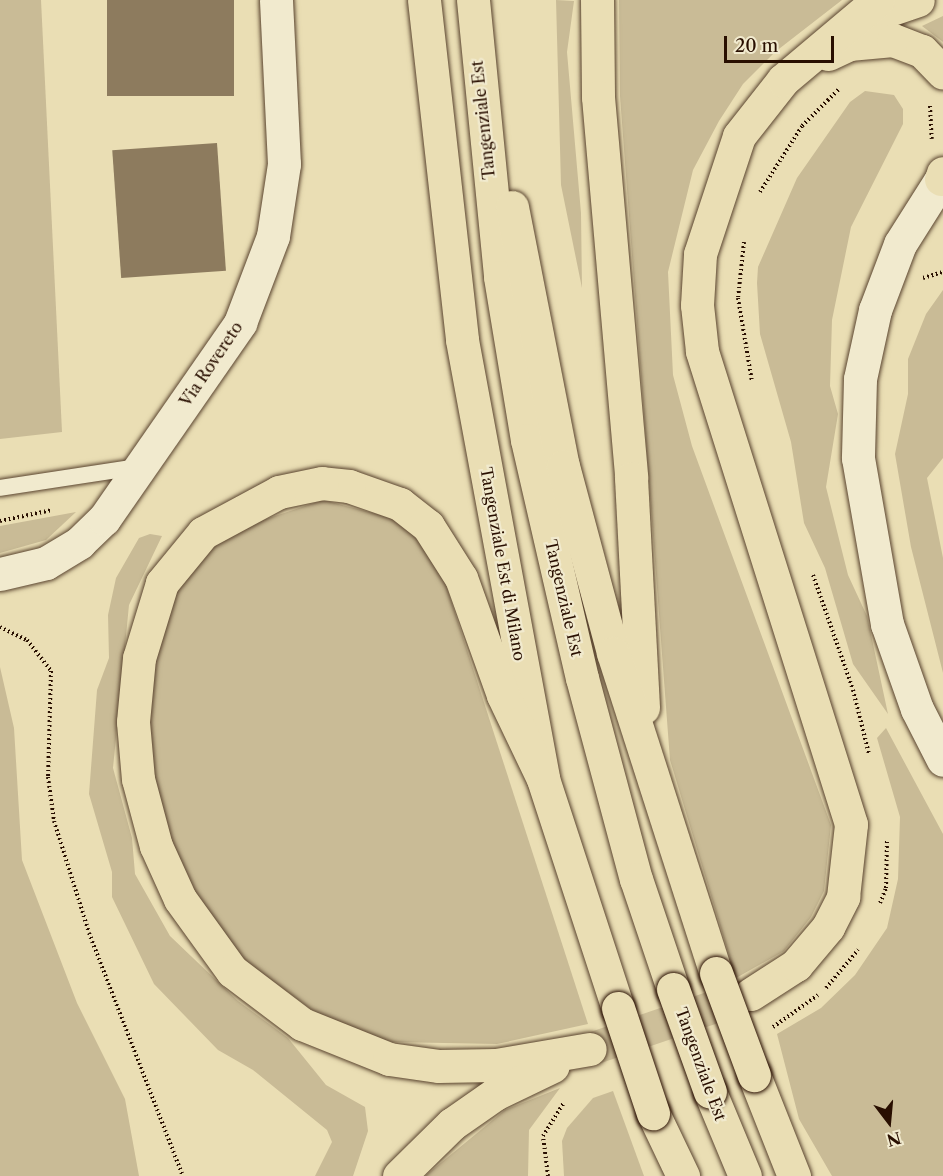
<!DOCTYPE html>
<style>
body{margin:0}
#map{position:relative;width:943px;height:1176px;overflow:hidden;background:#eadeb4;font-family:"Libre Caslon Text",serif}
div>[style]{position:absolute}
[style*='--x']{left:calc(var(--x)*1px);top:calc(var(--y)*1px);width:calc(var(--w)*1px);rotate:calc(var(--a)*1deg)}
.green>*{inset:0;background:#c9bb96}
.building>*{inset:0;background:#8d7b5e;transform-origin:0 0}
.motorway-tunnel>*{height:33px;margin-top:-16.5px;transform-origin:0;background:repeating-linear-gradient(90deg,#cdbf99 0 33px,transparent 0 49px)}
.path>*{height:4px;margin-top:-2px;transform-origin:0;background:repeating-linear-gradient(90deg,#290f01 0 1.5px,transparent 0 4.5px)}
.roads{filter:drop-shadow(0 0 2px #59432e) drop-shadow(0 0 2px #59432e)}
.service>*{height:16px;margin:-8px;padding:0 8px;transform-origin:8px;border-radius:8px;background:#f1eace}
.minor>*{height:33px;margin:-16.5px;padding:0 16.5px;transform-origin:16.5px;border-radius:16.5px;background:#f1eace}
.motorway>*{height:33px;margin:-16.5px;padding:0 16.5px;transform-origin:16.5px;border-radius:16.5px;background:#eadeb4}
.bridges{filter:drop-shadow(0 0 2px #290f01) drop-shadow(0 0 2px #290f01)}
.motorway-bridge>*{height:33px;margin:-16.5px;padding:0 16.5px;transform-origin:16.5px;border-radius:16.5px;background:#eadeb4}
span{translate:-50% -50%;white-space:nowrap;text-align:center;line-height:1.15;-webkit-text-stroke:4.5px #f1eace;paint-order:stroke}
.street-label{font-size:16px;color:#290f01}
.north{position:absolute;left:859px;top:1092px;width:60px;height:60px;-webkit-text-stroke:4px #f1eace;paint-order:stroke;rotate:164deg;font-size:16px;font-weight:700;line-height:24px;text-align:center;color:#290f01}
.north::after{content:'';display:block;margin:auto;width:21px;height:27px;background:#290f01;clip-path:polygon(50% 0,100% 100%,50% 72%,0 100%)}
.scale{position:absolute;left:724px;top:36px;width:110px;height:27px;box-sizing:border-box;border:3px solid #290f01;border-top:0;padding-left:8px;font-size:18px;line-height:21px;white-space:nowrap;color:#290f01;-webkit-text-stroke:4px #f1eace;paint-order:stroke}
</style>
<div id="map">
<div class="green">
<div style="clip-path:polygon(0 0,41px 0,62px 432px,0 439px)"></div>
<div style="clip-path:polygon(556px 0,574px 1px,567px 52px,581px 213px,582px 288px,561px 185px)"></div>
<div style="clip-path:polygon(619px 0,842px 0,775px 52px,743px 84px,719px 121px,693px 170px,668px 272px,673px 375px,692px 446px,831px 825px,824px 891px,811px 917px,784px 951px,736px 978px,670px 760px,620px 96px)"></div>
<div style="clip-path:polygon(943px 16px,943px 42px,922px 26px)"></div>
<div style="clip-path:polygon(865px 91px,894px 95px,903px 109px,903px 124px,851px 227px,832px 320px,830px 386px,838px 414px,826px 487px,848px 575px,867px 616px,888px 714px,853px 664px,825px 568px,804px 523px,791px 442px,760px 334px,757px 283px,758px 267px,797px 178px,850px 102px)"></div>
<div style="clip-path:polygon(943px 290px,943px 458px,927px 478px,943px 558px,943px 673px,911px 547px,895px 454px,908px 394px,908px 359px,926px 314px)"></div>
<div style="clip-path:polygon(323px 500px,392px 518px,416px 537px,446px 585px,588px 1024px,497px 1044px,392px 1042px,354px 1031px,312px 1010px,243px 959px,195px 891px,171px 841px,154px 776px,149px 723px,155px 662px,177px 591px,214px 545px,239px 528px)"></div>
<div style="clip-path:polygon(76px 512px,46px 540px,0 553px,0 526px)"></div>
<div style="clip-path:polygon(150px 534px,162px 536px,129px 605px,113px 768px,132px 838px,135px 874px,170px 936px,238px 1001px,288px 1038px,326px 1085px,365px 1107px,368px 1131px,353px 1176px,315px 1176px,332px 1142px,327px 1130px,253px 1070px,218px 1050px,154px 984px,112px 897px,112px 872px,89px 794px,97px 690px,109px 658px,108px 615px,116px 578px,139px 538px)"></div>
<div style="clip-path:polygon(0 667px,14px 728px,22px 860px,77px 1003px,125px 1099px,139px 1176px,0 1176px)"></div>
<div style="clip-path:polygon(886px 728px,943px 834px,943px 1176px,832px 1176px,799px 1119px,777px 1034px,821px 1008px,855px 975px,887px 928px,898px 879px,900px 817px,877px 738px)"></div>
<div style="clip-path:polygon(560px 1088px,529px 1130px,528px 1176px,425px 1176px,505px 1110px)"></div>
<div style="clip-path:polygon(613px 1091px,644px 1176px,564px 1176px,562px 1141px,567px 1128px,593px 1098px)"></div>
</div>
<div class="building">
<div style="left:107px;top:0;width:127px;height:96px"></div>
<div style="left:217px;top:143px;width:128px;height:105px;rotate:86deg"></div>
</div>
<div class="motorway-tunnel">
<div style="--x:590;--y:1049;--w:170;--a:-18.9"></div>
</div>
<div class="path">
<div style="--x:930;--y:106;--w:33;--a:87"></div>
<div style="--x:760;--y:192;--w:78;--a:-57.5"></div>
<div style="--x:802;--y:126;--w:52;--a:-45"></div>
<div style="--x:744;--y:242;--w:56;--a:96.1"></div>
<div style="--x:738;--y:298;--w:85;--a:80.5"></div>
<div style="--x:923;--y:278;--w:21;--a:-17"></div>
<div style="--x:0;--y:521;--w:53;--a:-11.9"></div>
<div style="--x:813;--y:575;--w:122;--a:70.8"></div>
<div style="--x:853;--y:690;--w:66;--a:76"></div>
<div style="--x:0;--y:627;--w:30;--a:26"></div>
<div style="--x:27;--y:640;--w:39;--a:52"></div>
<div style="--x:51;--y:671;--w:106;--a:91.6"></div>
<div style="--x:48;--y:777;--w:44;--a:82.2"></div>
<div style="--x:54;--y:821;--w:117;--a:72.6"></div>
<div style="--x:89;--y:933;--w:261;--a:68.9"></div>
<div style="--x:880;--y:903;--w:16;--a:-68"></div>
<div style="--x:886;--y:888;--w:48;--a:-88.8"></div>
<div style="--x:826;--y:988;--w:50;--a:-49.9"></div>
<div style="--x:773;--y:1027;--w:55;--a:-35.4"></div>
<div style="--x:548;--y:1176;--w:40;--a:-97.1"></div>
<div style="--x:543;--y:1136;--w:40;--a:-58"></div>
</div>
<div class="roads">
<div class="service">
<div style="--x:0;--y:488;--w:140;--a:-8.7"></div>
</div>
<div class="minor">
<div style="--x:943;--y:176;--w:80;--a:122.3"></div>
<div style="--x:900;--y:244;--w:71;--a:110.7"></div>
<div style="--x:875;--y:310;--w:71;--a:102.3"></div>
<div style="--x:860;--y:379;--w:79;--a:91.5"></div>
<div style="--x:858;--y:458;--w:169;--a:80.1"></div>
<div style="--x:887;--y:624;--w:90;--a:70.6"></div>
<div style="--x:917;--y:709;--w:57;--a:63"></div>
<div style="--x:0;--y:574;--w:47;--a:-13.4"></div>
<div style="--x:46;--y:563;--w:39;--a:-31"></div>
<div style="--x:79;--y:543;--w:35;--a:-44"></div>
<div style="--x:104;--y:519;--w:239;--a:-55.2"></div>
<div style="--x:240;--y:323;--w:93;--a:-69.2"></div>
<div style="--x:273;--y:236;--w:73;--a:-81.3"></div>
<div style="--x:284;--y:164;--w:164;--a:-92.8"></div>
</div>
<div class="motorway">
<div style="--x:424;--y:0;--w:342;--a:83.6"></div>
<div style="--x:462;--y:340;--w:446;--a:79.5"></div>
<div style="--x:543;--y:779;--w:241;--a:71.9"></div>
<div style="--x:473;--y:0;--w:278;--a:84.4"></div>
<div style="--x:500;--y:277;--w:165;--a:80.6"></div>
<div style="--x:527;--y:440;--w:244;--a:77"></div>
<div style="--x:582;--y:678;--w:208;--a:75"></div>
<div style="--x:636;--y:879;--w:116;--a:71.4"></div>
<div style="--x:597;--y:0;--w:97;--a:89.4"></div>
<div style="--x:598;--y:97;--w:382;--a:85"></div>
<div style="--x:631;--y:478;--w:230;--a:87"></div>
<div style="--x:859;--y:20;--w:62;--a:-18.7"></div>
<div style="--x:828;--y:54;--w:23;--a:-25"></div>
<div style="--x:849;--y:44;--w:44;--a:-5.2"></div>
<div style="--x:893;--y:40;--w:31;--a:21"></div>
<div style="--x:922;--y:51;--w:30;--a:46"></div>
<div style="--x:941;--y:179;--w:6;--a:-72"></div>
<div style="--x:512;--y:207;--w:264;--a:78.9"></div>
<div style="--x:563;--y:466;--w:194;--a:75"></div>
<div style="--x:613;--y:653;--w:336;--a:72.2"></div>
<div style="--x:543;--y:779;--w:93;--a:-115.5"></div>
<div style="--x:503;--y:695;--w:124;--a:-109.7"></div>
<div style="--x:461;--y:578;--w:62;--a:-122.4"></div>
<div style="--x:428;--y:526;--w:36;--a:-142"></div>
<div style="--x:400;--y:504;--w:54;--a:-160.6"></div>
<div style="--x:349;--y:486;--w:27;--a:-174"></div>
<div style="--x:322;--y:483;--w:44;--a:168.2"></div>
<div style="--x:279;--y:492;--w:86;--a:151.7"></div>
<div style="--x:203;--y:533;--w:65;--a:129.4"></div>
<div style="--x:162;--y:583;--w:78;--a:107"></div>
<div style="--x:139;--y:658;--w:64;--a:95.4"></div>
<div style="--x:133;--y:722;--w:57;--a:85"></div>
<div style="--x:138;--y:779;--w:69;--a:75"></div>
<div style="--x:156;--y:846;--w:58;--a:65.6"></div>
<div style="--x:180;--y:899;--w:89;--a:54.2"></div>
<div style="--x:232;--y:971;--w:88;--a:37.1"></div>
<div style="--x:302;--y:1024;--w:94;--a:21.9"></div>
<div style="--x:389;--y:1059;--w:49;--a:8.1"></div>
<div style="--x:438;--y:1066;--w:58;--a:-1"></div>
<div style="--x:496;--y:1065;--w:95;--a:-9.7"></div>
<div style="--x:751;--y:994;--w:54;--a:-32.8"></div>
<div style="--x:796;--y:965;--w:50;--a:-49.9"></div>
<div style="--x:828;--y:927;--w:34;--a:-63"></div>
<div style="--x:843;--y:897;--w:73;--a:-83.7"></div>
<div style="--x:851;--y:824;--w:496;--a:-107.5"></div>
<div style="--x:702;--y:351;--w:46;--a:-96.2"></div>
<div style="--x:697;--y:305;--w:51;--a:-86.6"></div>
<div style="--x:700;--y:254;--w:124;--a:-71.7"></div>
<div style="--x:739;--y:136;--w:71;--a:-51.8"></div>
<div style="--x:783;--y:80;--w:124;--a:-40.1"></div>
<div style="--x:754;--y:1075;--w:109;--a:68.4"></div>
<div style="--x:710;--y:1092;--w:91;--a:67.4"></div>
<div style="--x:653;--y:1113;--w:70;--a:64.5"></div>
<div style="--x:399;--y:1176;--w:74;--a:-44.5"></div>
<div style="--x:452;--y:1124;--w:52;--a:-34.9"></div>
<div style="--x:495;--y:1094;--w:64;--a:-25.8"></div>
</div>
</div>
<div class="bridges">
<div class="motorway-bridge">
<div style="--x:716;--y:973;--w:109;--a:69.6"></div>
<div style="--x:673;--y:989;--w:109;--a:70.2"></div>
<div style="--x:618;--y:1008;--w:111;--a:71.6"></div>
</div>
</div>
<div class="street-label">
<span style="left:483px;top:120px;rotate:-96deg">Tangenziale Est</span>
<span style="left:211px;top:364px;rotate:-56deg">Via Rovereto</span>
<span style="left:503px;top:564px;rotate:80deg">Tangenziale Est di Milano</span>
<span style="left:564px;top:598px;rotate:77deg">Tangenziale Est</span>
<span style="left:701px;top:1064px;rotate:70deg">Tangenziale Est</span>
</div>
<div class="north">N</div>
<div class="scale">20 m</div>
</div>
